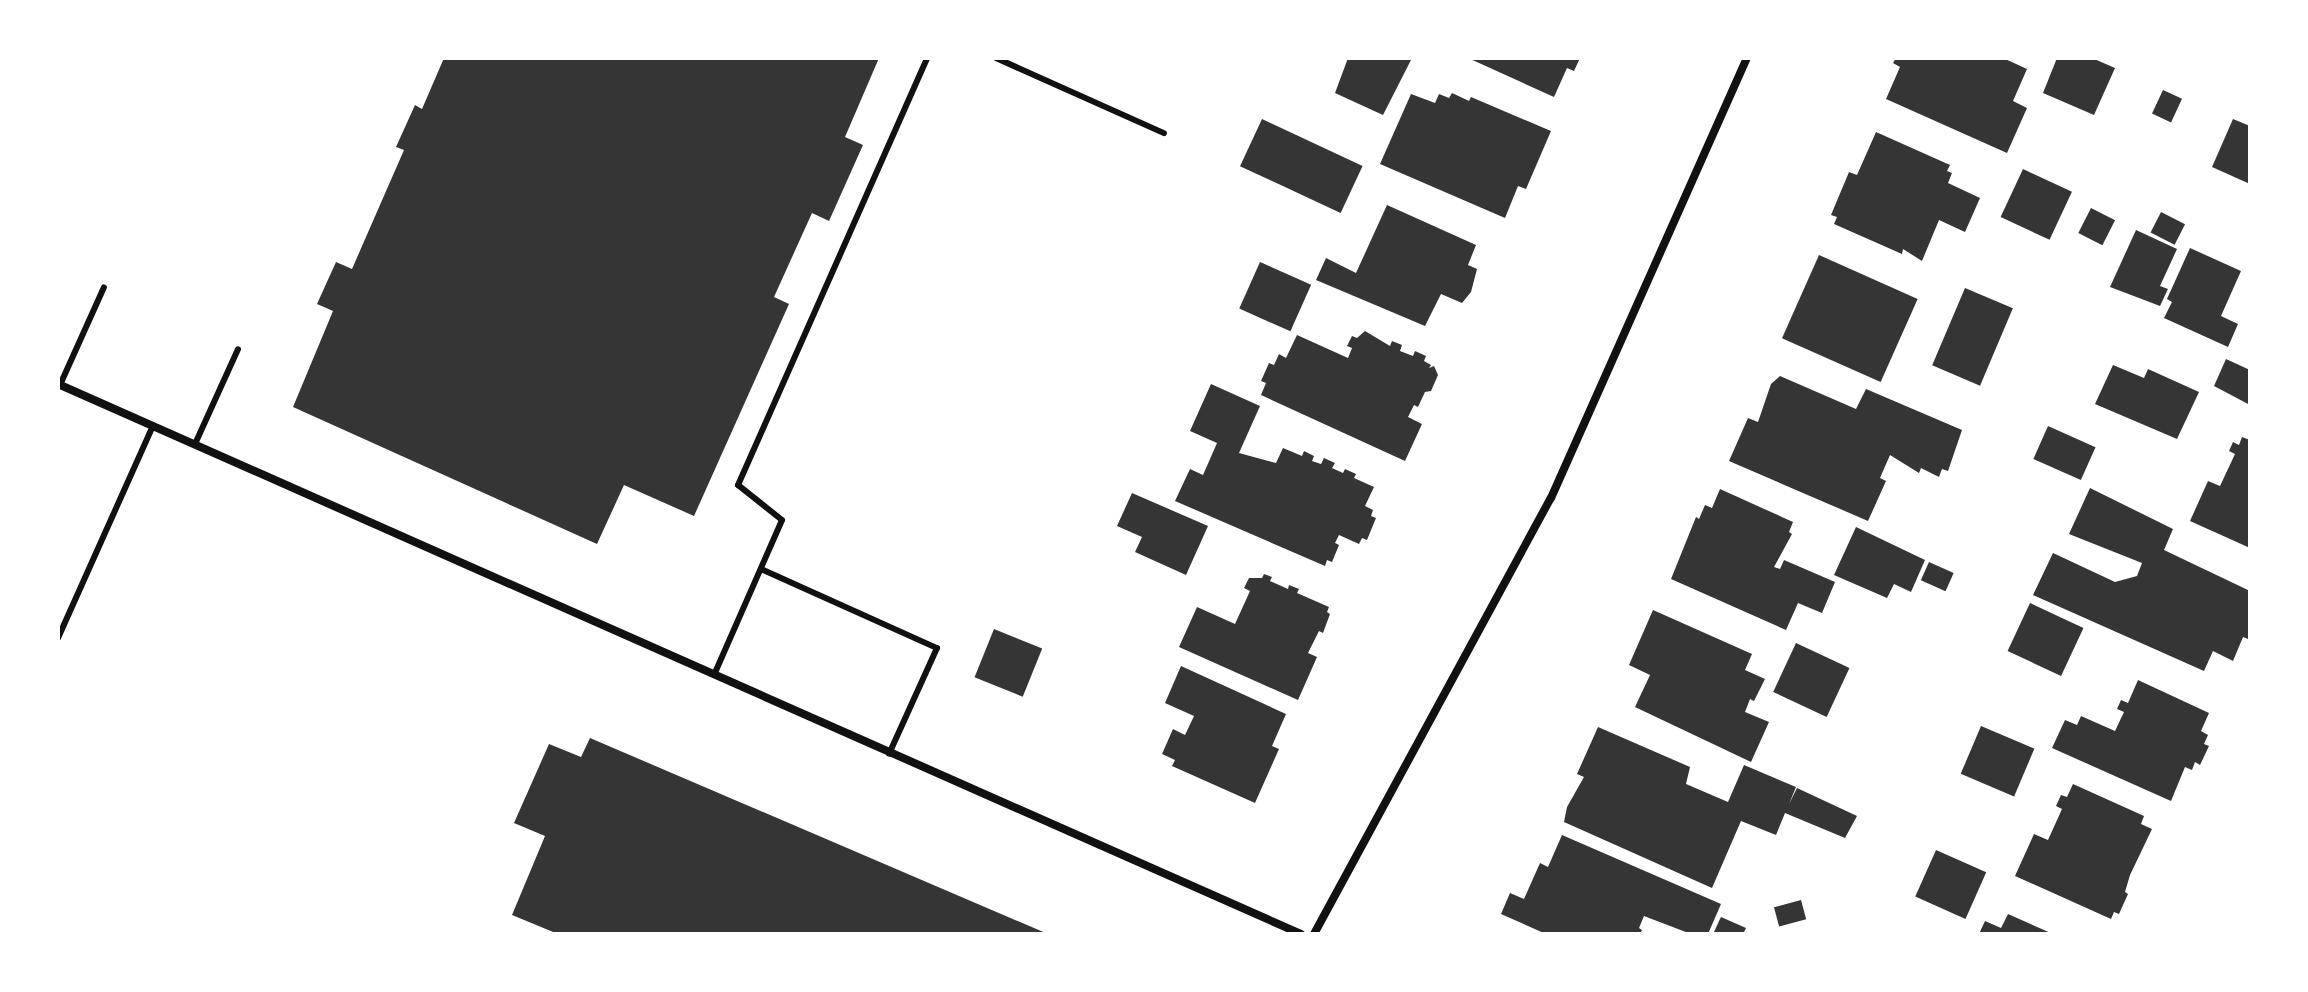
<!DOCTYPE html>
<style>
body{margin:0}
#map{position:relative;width:2308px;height:992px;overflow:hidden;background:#fff;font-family:Helvetica,sans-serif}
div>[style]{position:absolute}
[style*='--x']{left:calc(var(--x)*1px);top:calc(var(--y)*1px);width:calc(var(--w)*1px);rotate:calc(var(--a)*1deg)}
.building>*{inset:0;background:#353535;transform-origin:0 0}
.service>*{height:6px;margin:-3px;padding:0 3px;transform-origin:3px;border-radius:3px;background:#111}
.minor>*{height:8px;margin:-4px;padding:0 4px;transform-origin:4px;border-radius:4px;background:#111}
span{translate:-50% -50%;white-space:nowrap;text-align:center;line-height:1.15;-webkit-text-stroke:6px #fff;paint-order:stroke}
.frame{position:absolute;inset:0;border:60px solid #fff;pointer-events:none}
</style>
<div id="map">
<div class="building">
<div style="clip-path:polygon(444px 58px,879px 58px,845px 137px,863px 145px,829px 221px,812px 213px,774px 297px,789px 304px,694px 516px,624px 485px,597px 544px,293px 407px,333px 311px,317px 304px,336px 262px,352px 269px,404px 150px,396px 147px,415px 105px,422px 109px)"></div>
<div style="clip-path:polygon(1348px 58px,1412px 58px,1383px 115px,1335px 93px)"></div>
<div style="clip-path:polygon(1468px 58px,1580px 58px,1574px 71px,1567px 68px,1554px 97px)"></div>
<div style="clip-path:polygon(1896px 58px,2003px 58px,2027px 69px,2013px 101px,2027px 108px,2007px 153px,1886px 99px,1900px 67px,1893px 63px)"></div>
<div style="clip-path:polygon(2057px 58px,2092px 58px,2115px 68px,2094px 115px,2043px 93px)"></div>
<div style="left:2163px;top:90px;width:21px;height:26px;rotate:25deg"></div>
<div style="clip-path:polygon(1452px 93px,1469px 101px,1471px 97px,1551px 131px,1526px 189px,1518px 186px,1505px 218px,1380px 164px,1411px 94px,1435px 103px,1439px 94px,1449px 98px)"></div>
<div style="left:1262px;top:119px;width:111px;height:52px;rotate:25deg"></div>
<div style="clip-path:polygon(2233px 119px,2250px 126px,2250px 184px,2212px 167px)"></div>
<div style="clip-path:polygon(1876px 132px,1950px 165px,1947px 171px,1952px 173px,1948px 183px,1980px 198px,1965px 232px,1939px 220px,1922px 261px,1903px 249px,1902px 254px,1834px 224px,1837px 217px,1831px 215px,1849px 172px,1857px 175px)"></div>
<div style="left:2023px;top:169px;width:54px;height:53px;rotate:25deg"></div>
<div style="clip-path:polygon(1387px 205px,1476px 245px,1468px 265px,1477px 269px,1471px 292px,1462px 303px,1441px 294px,1425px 326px,1316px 280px,1326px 258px,1356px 273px)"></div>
<div style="left:2091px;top:208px;width:27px;height:28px;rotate:27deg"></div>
<div style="left:2161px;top:212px;width:27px;height:23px;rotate:27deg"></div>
<div style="clip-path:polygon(2136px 230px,2177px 249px,2160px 286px,2168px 289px,2160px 306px,2110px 287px)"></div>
<div style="clip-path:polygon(2190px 248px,2241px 271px,2221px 316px,2238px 324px,2228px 347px,2164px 318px,2172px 302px,2167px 299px)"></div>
<div style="left:1819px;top:255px;width:108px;height:91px;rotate:24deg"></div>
<div style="left:1260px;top:262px;width:56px;height:51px;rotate:24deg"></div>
<div style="left:1965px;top:288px;width:52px;height:84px;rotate:23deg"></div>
<div style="clip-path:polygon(1365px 331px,1390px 346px,1392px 341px,1402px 345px,1400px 351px,1413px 356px,1415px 351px,1426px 356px,1424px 361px,1431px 365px,1429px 368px,1434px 366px,1438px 375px,1431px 391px,1425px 392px,1418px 407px,1414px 405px,1408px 417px,1422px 424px,1405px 461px,1261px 395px,1266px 383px,1261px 381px,1269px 363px,1274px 365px,1279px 354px,1286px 358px,1297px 335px,1348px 358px,1352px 348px,1347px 346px,1352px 336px,1357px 338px)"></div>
<div style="clip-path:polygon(2226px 359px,2250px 370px,2250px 405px,2214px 386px)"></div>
<div style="clip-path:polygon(2113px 365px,2144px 378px,2148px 369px,2199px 392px,2177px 439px,2095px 404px)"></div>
<div style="clip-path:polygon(1780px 376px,1856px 409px,1866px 389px,1962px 430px,1948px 471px,1942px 469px,1939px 477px,1921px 468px,1919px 473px,1890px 455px,1880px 478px,1886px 481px,1868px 521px,1729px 461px,1748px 418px,1758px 422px,1771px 384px)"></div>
<div style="clip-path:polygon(1211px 384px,1260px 406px,1239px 453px,1276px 463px,1283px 448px,1302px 456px,1304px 451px,1314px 456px,1312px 461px,1321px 464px,1324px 458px,1335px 463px,1332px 468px,1343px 473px,1345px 469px,1356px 474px,1354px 478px,1374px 487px,1365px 506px,1373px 510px,1371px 516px,1376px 518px,1367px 540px,1362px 538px,1359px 544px,1339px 535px,1335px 543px,1339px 545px,1332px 562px,1327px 560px,1325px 566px,1175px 501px,1190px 469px,1203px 475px,1217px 443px,1190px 431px)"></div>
<div style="left:2048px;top:426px;width:52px;height:36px;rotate:24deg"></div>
<div style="clip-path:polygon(2242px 437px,2250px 440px,2250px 548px,2190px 521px,2208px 481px,2220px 486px,2235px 454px,2229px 451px,2233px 442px,2239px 445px)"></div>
<div style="clip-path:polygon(2090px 488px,2173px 529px,2164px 550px,2250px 591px,2250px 634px,2248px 639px,2243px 637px,2233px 661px,2213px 651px,2204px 671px,2033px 595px,2053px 553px,2115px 582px,2137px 576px,2142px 563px,2069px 534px)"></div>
<div style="clip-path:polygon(1720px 489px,1793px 522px,1789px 532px,1792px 534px,1774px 567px,1780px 569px,1784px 560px,1835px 582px,1822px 613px,1798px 603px,1786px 630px,1671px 579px,1696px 517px,1699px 519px,1705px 505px,1712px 508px)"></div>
<div style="clip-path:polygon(1132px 493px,1208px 526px,1186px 575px,1135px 552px,1142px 537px,1117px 526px)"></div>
<div style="clip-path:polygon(1856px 527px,1925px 560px,1911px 592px,1894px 584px,1887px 598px,1834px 575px)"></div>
<div style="left:1929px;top:562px;width:27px;height:20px;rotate:24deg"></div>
<div style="clip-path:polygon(1264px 574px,1272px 577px,1270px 581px,1288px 589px,1289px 585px,1299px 589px,1297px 593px,1329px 607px,1327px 612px,1330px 614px,1323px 633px,1319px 631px,1308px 653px,1317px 657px,1298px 700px,1179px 647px,1197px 607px,1235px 624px,1250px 591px,1244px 588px,1249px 578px,1262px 578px)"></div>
<div style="left:2030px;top:603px;width:59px;height:53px;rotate:25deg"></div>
<div style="clip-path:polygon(1653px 610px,1752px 654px,1745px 670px,1765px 679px,1754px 701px,1750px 699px,1745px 712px,1769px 722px,1751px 762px,1635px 707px,1650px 675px,1629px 665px)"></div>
<div style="left:994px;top:629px;width:52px;height:52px;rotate:22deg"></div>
<div style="left:1796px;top:643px;width:59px;height:54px;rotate:25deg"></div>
<div style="clip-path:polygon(1181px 666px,1286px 714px,1272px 746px,1279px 749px,1255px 803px,1172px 766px,1175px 760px,1162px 754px,1173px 729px,1185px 735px,1194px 716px,1165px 703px)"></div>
<div style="clip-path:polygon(2138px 680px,2209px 713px,2201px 731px,2208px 735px,2204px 744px,2209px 746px,2200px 765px,2195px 762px,2192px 770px,2185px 767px,2171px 801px,2052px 748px,2065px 720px,2077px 725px,2081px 716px,2115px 731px,2124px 712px,2117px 709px,2121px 700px,2128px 703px)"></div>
<div style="left:1981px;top:726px;width:58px;height:52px;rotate:23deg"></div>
<div style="clip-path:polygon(1598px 727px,1690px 767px,1686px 784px,1728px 802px,1744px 765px,1796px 787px,1789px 804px,1797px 788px,1857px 816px,1845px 838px,1785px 813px,1776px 835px,1741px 821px,1712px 888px,1564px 822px,1567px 807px,1584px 777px,1577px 774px)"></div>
<div style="clip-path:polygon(590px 738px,1048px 934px,558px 934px,512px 915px,545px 836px,514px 823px,549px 744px,581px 757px)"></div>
<div style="clip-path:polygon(2073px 784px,2144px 816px,2141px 824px,2152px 829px,2130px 875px,2125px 892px,2128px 894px,2119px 914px,2114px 912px,2111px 919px,2015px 876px,2034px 834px,2048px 840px,2062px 809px,2056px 806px,2061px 795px,2067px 797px)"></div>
<div style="clip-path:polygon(1562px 835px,1721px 904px,1708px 934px,1691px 934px,1644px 916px,1639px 928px,1642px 930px,1640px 934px,1546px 934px,1501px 914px,1510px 893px,1524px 899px,1540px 863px,1548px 867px)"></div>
<div style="left:1936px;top:850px;width:55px;height:51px;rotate:24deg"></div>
<div style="left:1801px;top:900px;width:20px;height:28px;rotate:75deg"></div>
<div style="clip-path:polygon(2008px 914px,2053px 934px,1979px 934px,1985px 921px,2001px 928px)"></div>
<div style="clip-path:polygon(1721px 917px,1746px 928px,1743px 934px,1713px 934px)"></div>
</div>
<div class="service">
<div style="--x:996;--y:58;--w:184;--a:24.1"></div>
<div style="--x:60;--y:385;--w:107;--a:-65.8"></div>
<div style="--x:195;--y:444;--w:104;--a:-65.6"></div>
<div style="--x:761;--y:569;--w:193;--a:24.2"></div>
<div style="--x:937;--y:648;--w:116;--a:114.4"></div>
<div style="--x:58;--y:638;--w:232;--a:-65.9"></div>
<div style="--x:714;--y:675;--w:169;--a:-66.3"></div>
<div style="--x:782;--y:520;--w:56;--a:-141.5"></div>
<div style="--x:738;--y:485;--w:467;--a:-66.1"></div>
</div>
<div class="minor">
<div style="--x:58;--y:384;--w:1359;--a:23.87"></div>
<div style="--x:1314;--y:934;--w:496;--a:-61.5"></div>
<div style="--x:1551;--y:498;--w:482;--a:-66"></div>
</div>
<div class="frame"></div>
</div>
